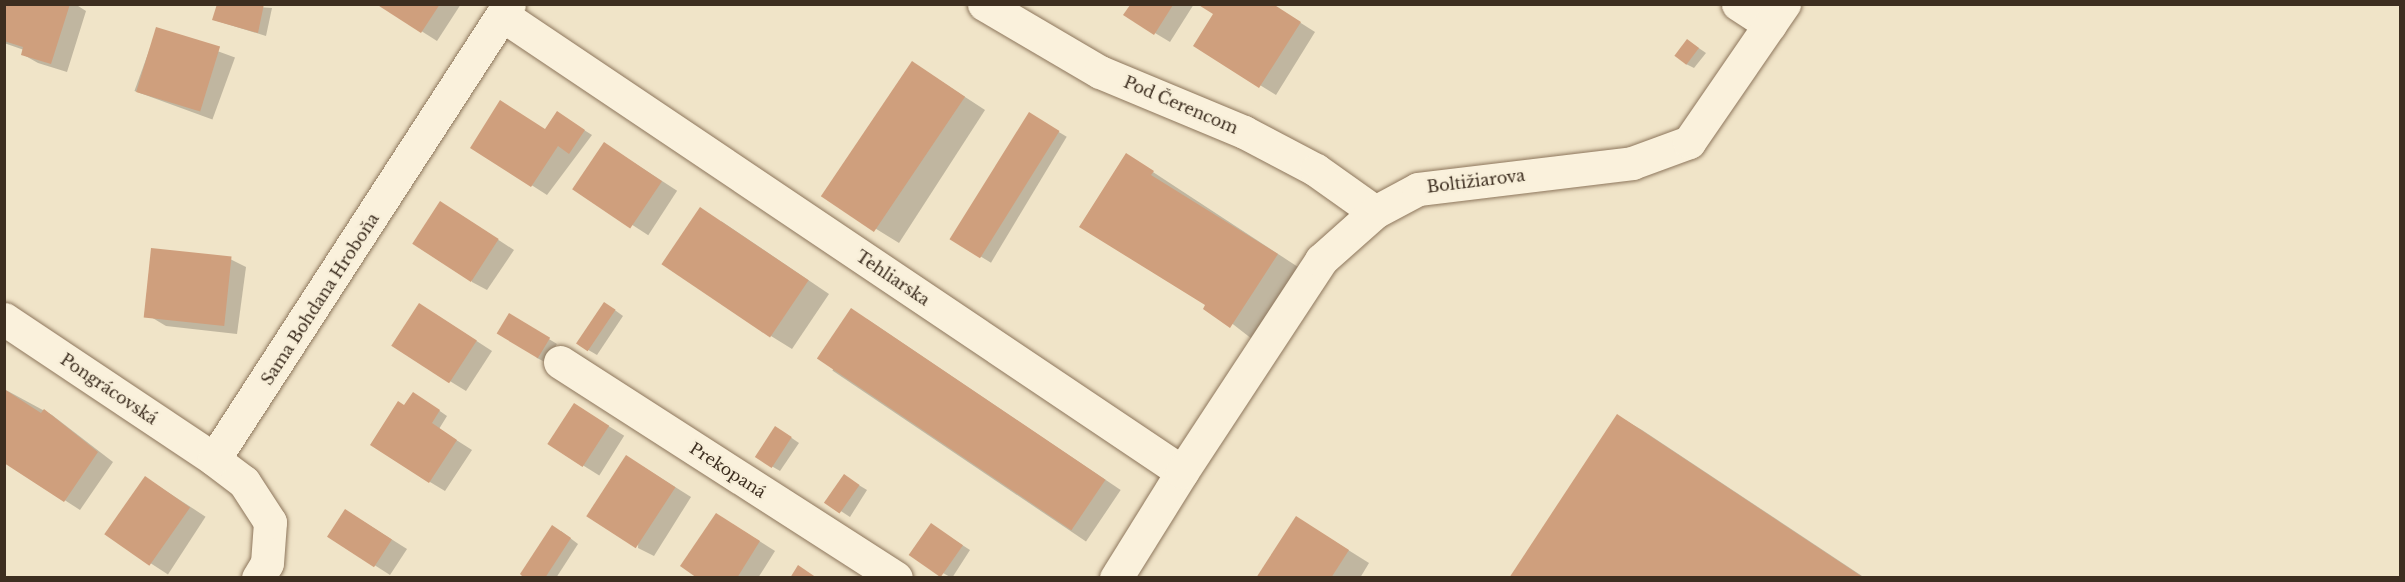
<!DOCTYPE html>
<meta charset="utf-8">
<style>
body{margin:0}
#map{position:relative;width:2405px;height:582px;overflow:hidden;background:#f0e4c8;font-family:"Libre Baskerville",serif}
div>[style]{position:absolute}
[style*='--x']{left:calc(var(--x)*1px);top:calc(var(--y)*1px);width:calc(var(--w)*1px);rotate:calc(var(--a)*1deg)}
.shadow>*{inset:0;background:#0003;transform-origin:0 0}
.building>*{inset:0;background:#cf9f7d;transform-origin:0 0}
.roads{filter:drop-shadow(0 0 2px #8d765c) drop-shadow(0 0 2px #8d765c)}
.street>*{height:33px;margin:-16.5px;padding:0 16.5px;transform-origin:16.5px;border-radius:16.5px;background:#faf1dc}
span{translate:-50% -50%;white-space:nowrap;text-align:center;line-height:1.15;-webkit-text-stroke:4.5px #f7eed8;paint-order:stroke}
.street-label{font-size:16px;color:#3d2e20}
.frame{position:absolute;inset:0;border:6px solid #3d2e20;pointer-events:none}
</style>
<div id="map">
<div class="shadow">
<div style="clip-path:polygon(4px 4px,75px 4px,86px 11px,67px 72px,38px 63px,22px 54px,24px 50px,4px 43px)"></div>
<div style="clip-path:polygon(218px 4px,272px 8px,266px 36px,214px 20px)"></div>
<div style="clip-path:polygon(379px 4px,461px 4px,437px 41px)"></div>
<div style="clip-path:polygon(1132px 4px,1194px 4px,1170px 42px,1125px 15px)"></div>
<div style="clip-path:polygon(1271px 4px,1315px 32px,1276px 95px,1195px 45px,1215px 14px)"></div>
<div style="left:157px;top:29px;width:83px;height:66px;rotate:20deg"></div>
<div style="clip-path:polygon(1687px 40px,1706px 53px,1694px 68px,1686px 64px)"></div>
<div style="clip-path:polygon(933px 76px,985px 110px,899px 243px,826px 198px)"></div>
<div style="left:1029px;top:114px;width:44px;height:147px;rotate:31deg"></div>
<div style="clip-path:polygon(565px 118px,592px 135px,547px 195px,472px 147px,546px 130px)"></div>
<div style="left:605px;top:144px;width:86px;height:53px;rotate:33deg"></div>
<div style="clip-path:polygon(1127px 155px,1298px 267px,1252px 339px,1207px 304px)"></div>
<div style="clip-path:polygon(456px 212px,514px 250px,487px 290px,472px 282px)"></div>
<div style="clip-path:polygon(721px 221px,829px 294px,792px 349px,771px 336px)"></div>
<div style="clip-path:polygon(230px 259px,246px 267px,237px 334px,166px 326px,151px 317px)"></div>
<div style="clip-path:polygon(612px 308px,623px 316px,597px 355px,578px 344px)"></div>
<div style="clip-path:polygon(435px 314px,492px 351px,466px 391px,393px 346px)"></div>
<div style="clip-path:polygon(510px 315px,557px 344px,545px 362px,537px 358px)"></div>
<div style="left:867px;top:319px;width:306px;height:62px;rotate:34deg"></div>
<div style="clip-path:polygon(4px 389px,52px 415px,113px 462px,80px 510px,4px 461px)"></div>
<div style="clip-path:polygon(421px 398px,447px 416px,439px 429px,472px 450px,445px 491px,430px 482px,410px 410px)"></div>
<div style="left:575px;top:405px;width:58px;height:47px;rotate:32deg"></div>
<div style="clip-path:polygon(1618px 416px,1642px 430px,1865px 578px,1511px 578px)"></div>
<div style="clip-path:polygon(783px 432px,799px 443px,780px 471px,756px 457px)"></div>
<div style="clip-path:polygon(642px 466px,691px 497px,654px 556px,638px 548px)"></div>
<div style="left:146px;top:478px;width:71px;height:69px;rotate:33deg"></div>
<div style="clip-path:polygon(852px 481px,867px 490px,850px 517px,827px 502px)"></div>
<div style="clip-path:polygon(1297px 518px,1369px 563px,1360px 578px,1258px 578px)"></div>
<div style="clip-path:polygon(361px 520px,407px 549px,390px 575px,329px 536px)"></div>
<div style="clip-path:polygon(732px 524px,775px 551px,758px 578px,700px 578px)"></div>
<div style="clip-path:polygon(939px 530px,970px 550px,952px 578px,912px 556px)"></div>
<div style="clip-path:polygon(561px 531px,578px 544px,556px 578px,527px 578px)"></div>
</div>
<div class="building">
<div style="clip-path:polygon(4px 4px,70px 4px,51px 64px,21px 55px,23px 47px,4px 41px)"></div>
<div style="clip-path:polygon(217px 4px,264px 4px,258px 33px,212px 20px)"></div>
<div style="clip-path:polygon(376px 4px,440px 4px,421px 33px)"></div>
<div style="clip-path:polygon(1197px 4px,1273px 4px,1301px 22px,1259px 88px,1193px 46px,1213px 14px)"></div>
<div style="clip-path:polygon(1130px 5px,1173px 5px,1154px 35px,1123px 15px)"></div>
<div style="left:156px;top:27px;width:67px;height:68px;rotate:17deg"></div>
<div style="left:1687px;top:39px;width:15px;height:21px;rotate:37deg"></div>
<div style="left:912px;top:61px;width:64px;height:163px;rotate:34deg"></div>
<div style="clip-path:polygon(500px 100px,545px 129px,557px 111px,585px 130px,569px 154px,558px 146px,531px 187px,470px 148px)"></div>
<div style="left:1029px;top:112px;width:36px;height:150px;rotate:32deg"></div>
<div style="left:604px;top:142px;width:70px;height:57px;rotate:34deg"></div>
<div style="clip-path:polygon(1126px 153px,1154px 171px,1151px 175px,1278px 254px,1230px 328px,1203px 309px,1205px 305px,1079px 227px)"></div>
<div style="left:440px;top:201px;width:70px;height:51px;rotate:33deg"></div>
<div style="left:700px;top:207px;width:131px;height:69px;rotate:34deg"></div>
<div style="left:151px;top:248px;width:81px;height:70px;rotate:6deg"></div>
<div style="left:604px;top:302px;width:14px;height:50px;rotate:34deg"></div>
<div style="left:419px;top:303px;width:69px;height:51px;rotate:33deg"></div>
<div style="left:851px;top:308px;width:307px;height:61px;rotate:34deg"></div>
<div style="left:509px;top:313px;width:48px;height:24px;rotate:31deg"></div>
<div style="clip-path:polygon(4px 389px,41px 413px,44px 409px,98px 452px,64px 502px,4px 463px)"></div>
<div style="clip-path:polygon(413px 392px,440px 410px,432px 423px,457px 440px,429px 483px,370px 445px,398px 401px,404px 405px)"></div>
<div style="left:574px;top:403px;width:42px;height:49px;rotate:33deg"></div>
<div style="clip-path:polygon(1617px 414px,1864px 578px,1509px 578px)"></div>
<div style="left:775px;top:426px;width:20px;height:37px;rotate:33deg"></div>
<div style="left:626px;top:455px;width:59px;height:73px;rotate:33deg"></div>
<div style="left:844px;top:474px;width:19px;height:35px;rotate:35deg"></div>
<div style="left:145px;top:476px;width:55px;height:71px;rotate:35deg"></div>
<div style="left:345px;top:509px;width:56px;height:33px;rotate:33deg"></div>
<div style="clip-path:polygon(716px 513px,760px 541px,737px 578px,697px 578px,680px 566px)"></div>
<div style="clip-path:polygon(1296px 516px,1349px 550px,1331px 578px,1256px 578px)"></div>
<div style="left:931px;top:523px;width:39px;height:39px;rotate:35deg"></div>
<div style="clip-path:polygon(552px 525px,571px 538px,545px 578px,524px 578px,520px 574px)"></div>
<div style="clip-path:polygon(798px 565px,817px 578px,790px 578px)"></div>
</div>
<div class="roads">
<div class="street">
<div style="--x:984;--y:4;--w:134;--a:30.4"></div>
<div style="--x:1100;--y:72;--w:156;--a:22.6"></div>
<div style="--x:1244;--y:132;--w:81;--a:27.8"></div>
<div style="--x:1316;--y:170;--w:72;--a:35.4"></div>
<div style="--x:1738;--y:4;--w:38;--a:33"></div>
<div style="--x:502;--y:15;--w:819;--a:33.9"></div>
<div style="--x:1182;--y:472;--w:125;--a:121.9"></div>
<div style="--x:4;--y:319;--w:252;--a:33.7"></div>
<div style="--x:560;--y:362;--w:399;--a:32.7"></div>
<div style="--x:1182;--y:472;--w:254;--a:-56.7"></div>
<div style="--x:1321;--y:260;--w:72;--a:-41.6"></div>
<div style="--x:1375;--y:212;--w:49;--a:-28.1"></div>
<div style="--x:1418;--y:189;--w:216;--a:-6.9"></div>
<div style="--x:1632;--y:163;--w:61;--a:-20.2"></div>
<div style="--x:1689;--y:142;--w:168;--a:-55.5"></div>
<div style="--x:258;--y:578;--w:17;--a:-59"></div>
<div style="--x:267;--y:563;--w:41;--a:-85.8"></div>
<div style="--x:270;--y:522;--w:48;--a:-123"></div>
<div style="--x:244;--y:482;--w:38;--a:-143"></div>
<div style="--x:214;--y:459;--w:542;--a:-57.04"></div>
</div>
</div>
<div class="street-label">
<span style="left:1181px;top:105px;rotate:23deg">Pod Čerencom</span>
<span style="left:1476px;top:181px;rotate:-7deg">Boltižiarova</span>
<span style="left:893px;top:278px;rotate:34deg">Tehliarska</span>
<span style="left:320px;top:299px;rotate:-57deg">Sama Bohdana Hroboňa</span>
<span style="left:109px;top:389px;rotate:34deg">Pongrácovská</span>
<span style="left:728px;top:470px;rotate:33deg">Prekopaná</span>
</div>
<div class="frame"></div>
</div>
